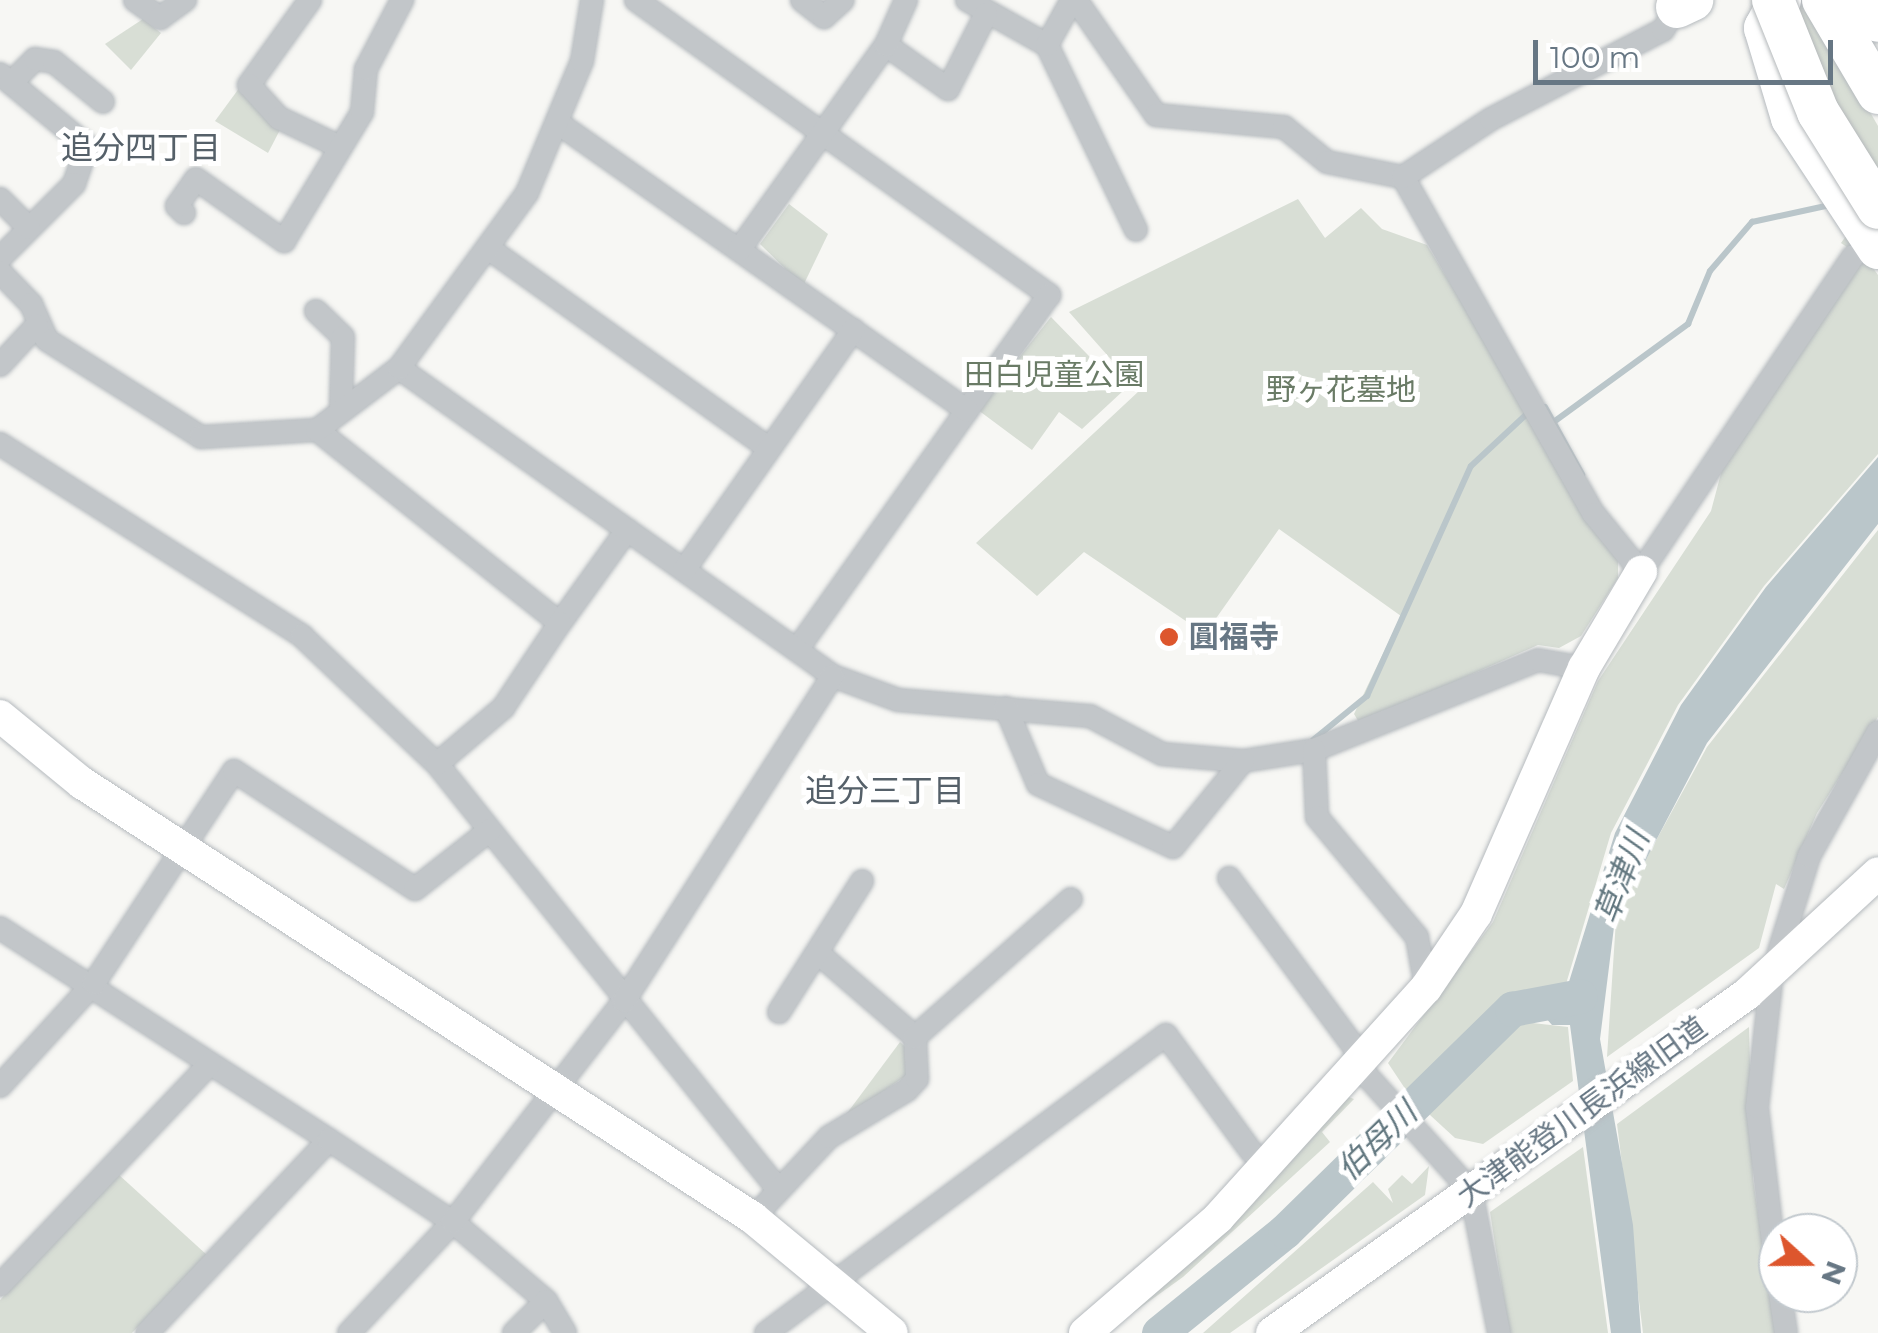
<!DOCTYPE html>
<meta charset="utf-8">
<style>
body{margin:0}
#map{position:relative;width:1878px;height:1333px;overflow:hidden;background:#f7f7f4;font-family:Montserrat,"Noto Sans JP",sans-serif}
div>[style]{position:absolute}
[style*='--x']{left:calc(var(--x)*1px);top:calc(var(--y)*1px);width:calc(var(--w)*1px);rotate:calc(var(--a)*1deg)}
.green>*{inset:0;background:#d8ded5}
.water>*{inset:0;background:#bac6ca}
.stream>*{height:6px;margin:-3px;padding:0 3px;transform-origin:3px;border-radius:3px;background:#bac6ca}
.river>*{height:35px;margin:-17.5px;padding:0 17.5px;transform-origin:17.5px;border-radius:17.5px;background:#bac6ca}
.roads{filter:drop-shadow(0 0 2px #b5babe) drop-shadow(0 0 2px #b5babe)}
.street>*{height:22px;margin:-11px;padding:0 11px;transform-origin:11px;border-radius:11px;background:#c2c6c9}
.secondary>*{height:32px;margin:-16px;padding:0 16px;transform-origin:16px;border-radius:16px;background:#fff}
.highway>*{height:42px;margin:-21px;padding:0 21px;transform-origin:21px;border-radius:21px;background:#fff}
.bridges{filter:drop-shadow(0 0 2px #b5b9bb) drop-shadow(0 0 2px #b5b9bb)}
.highway-bridge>*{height:42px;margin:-21px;padding:0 21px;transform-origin:21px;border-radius:21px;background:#fff}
.dots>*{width:28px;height:28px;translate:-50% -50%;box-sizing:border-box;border:5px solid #fff;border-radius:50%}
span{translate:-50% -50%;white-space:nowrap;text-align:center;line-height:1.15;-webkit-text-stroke:10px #fff;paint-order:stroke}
.park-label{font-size:30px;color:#6a7b66}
.poi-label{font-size:30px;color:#677784;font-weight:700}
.left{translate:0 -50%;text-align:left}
.street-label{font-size:30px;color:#677784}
.neighbourhood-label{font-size:32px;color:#556069}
.water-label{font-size:32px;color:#637880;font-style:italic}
.north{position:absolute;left:1758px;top:1213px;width:100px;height:100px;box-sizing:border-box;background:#fff;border:2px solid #c2c9ce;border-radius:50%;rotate:111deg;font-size:28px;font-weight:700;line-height:40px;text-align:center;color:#677784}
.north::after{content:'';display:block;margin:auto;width:35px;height:45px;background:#dd562d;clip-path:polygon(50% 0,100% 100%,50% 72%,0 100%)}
.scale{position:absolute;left:1533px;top:40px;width:300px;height:45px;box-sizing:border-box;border:5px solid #677784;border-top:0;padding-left:12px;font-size:30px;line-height:35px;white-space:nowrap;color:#677784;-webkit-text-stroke:8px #fff;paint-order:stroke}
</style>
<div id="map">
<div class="green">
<div style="clip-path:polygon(1790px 0,1806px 0,1878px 126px,1878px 179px,1838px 114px)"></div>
<div style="clip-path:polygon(143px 19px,161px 33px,131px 70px,105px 44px)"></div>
<div style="clip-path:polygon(240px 87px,282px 126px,268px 153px,215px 121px)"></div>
<div style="clip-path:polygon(1298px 199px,1325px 238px,1361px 208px,1382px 229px,1427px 245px,1618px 560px,1618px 578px,1581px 636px,1559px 648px,1538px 645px,1360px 724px,1354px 714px,1401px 616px,1279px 529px,1205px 634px,1084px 552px,1037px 596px,976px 543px,1139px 391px,1069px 312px)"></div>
<div style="clip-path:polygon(789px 204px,828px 234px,803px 286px,760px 244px)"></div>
<div style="clip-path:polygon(1848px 233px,1878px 275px,1878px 454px,1764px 586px,1678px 705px,1611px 833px,1566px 984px,1535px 1004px,1509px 1000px,1410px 1096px,1388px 1063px,1493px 922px,1598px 681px,1711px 511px,1724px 462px,1860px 256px,1841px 243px)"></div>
<div style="clip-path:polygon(1051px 317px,1123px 391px,1082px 429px,1059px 412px,1032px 450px,978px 410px)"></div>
<div style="clip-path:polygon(1878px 530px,1878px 717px,1817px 813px,1784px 889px,1776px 884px,1759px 948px,1607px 1057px,1616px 920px,1634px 881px,1707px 747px)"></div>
<div style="clip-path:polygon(1516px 1021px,1568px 1027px,1573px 1081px,1483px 1144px,1455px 1138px,1418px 1104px)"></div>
<div style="clip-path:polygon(1749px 1027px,1753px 1179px,1776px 1333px,1643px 1333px,1617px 1124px)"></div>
<div style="clip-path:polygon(900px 1042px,911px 1052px,907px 1075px,842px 1120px)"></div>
<div style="clip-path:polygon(1346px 1096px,1354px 1099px,1322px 1132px,1330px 1142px,1183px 1277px,1105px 1333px)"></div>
<div style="clip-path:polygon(1583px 1147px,1608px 1333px,1509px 1333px,1490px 1212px)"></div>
<div style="clip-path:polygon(1429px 1166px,1425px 1195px,1230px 1333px,1203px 1333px,1373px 1182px,1393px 1203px,1388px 1189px,1402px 1175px,1412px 1184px)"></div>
<div style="clip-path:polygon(118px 1174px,207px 1255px,132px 1333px,0 1333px,0 1300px)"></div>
</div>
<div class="water">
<div style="clip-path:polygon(1878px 457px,1878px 524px,1707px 743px,1615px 919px,1600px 1039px,1633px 1225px,1641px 1333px,1611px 1333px,1570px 1025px,1552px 1025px,1538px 1009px,1568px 985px,1615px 833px,1681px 705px,1766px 587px)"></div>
</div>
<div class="stream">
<div style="--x:1545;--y:407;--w:77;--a:61.1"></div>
<div style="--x:1555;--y:421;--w:165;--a:-36.1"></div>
<div style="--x:1688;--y:324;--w:57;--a:-67.5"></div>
<div style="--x:1710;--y:271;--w:65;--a:-49.4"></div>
<div style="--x:1752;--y:222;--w:80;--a:-12.3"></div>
<div style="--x:1313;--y:740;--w:70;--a:-39.2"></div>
<div style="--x:1367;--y:696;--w:252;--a:-65.7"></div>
<div style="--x:1471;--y:466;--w:79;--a:-43"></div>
</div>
<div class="river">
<div style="--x:1159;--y:1333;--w:162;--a:-39"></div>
<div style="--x:1285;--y:1231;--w:318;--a:-44.4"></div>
<div style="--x:1512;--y:1009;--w:69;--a:-10.8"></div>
</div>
<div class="roads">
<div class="street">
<div style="--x:135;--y:0;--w:31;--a:36"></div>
<div style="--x:160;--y:18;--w:31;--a:-36"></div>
<div style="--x:310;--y:0;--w:105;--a:125.7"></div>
<div style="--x:249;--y:85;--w:45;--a:47.7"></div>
<div style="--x:279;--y:118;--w:68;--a:25.4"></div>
<div style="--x:636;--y:0;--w:508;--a:35.54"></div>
<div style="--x:1049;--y:295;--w:435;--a:125.4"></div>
<div style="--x:802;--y:0;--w:28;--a:38"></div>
<div style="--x:824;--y:17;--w:25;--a:-42"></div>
<div style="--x:967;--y:0;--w:92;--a:29.4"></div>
<div style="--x:1047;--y:45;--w:205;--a:64.3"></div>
<div style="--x:1076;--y:0;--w:140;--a:55.2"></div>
<div style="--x:1156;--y:115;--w:129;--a:5.4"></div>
<div style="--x:1284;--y:127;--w:55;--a:39.1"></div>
<div style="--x:1327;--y:162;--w:77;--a:11.2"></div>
<div style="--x:886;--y:45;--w:76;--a:35.4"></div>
<div style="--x:948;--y:89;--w:84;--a:-63.1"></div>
<div style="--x:1047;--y:45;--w:51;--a:-60.9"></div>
<div style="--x:0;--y:74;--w:113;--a:39.6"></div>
<div style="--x:87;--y:146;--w:40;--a:108.9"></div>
<div style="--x:74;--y:184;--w:105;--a:135"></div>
<div style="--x:11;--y:83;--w:34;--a:-45"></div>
<div style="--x:35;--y:59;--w:19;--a:9"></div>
<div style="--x:54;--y:62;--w:63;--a:39.2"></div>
<div style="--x:558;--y:123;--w:500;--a:35.1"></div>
<div style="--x:1403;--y:177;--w:387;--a:60.5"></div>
<div style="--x:1594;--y:514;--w:75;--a:51"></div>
<div style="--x:1641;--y:572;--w:380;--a:-56.1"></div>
<div style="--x:1403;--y:177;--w:105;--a:-33.4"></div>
<div style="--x:1491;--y:119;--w:194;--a:-27.4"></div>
<div style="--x:1663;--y:30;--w:27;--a:-59"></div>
<div style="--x:0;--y:199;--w:41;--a:45"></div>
<div style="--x:184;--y:213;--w:10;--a:-135"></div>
<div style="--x:177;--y:206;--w:33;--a:-55"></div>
<div style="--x:196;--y:179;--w:108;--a:35.2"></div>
<div style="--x:284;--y:241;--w:151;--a:-58.8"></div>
<div style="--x:362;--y:112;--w:43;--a:-84.7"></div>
<div style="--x:366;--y:69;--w:78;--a:-62.4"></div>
<div style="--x:488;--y:248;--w:344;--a:35.5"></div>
<div style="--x:739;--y:250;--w:252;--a:-54.4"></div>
<div style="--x:886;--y:45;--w:49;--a:-66"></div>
<div style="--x:0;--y:272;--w:45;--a:45.9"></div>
<div style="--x:31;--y:304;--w:39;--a:66"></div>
<div style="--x:47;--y:340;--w:182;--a:32.2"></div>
<div style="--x:201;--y:437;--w:116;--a:-3.5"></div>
<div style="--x:317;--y:430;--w:310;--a:38.5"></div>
<div style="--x:560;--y:623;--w:115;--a:-54.2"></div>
<div style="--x:316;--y:311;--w:37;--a:44"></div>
<div style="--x:343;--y:337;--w:67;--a:91.7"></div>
<div style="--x:0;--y:365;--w:54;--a:-47.2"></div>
<div style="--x:399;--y:368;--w:532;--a:35.36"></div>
<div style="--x:833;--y:676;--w:69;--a:20.3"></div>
<div style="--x:898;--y:700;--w:193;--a:4.8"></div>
<div style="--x:1090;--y:716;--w:81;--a:27.8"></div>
<div style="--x:1162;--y:754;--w:81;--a:4.9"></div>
<div style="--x:1243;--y:761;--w:72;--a:-8.8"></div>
<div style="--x:1314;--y:750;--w:241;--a:-21.9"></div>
<div style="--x:1538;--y:660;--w:47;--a:9.9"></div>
<div style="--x:317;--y:430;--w:103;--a:-37.1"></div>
<div style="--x:399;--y:368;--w:217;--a:-53.8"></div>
<div style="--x:527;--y:193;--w:143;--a:-67.4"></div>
<div style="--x:582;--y:61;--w:62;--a:-80.7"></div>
<div style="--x:0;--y:444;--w:358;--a:32.4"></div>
<div style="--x:302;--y:636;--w:186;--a:43.5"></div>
<div style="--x:437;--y:764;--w:543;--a:51.27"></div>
<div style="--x:684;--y:570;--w:294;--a:-54.8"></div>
<div style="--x:1006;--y:708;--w:82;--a:67.2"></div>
<div style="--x:1038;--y:784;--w:149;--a:25"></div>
<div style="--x:1173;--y:847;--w:111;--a:-50.9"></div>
<div style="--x:1314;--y:750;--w:67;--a:87.4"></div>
<div style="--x:1317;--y:817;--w:156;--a:50.2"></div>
<div style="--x:1417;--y:937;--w:52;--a:80"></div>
<div style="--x:437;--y:764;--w:87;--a:-40.3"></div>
<div style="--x:503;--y:708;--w:102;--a:-56.2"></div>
<div style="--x:1229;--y:878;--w:212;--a:53.5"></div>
<div style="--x:1355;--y:1048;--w:19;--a:78"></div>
<div style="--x:1359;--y:1067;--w:167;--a:47.9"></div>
<div style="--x:1471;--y:1191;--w:145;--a:78.8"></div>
<div style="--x:0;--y:928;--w:391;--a:32.8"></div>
<div style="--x:329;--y:1140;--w:265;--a:133.3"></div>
<div style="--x:819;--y:954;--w:127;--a:40.8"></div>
<div style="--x:779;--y:1012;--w:155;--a:-57.6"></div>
<div style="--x:0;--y:1086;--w:139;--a:-47.6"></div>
<div style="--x:94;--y:983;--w:254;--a:-56.6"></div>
<div style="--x:234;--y:771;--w:216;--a:33.1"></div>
<div style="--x:415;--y:889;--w:95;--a:-38.2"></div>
<div style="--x:329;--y:1140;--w:149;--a:33.5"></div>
<div style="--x:453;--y:1222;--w:122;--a:40.3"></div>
<div style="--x:546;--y:1301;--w:37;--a:59"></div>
<div style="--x:753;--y:1218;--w:111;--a:-46.8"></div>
<div style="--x:829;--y:1137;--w:91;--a:-31.1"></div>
<div style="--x:907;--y:1090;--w:15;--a:-48"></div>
<div style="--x:917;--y:1079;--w:42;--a:-92.7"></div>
<div style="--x:915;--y:1037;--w:208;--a:-41.5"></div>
<div style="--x:1778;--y:1284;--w:178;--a:-96.8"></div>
<div style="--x:1757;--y:1107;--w:134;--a:-83.6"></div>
<div style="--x:1772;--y:974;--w:124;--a:-72.6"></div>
<div style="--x:1809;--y:856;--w:142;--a:-60.9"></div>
<div style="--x:0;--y:1285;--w:305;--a:-46.5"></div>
<div style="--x:1780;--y:1293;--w:40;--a:81.5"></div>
<div style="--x:349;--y:1333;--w:152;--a:-46.9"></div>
<div style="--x:453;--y:1222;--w:279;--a:-52.3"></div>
<div style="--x:624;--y:1001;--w:386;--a:-57.3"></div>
<div style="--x:514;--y:1333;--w:45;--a:-45"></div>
<div style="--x:766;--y:1333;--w:499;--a:-36.7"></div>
<div style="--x:1166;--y:1035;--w:144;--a:53.8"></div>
</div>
<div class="secondary">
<div style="--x:0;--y:716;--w:106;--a:39.3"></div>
<div style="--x:82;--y:783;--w:800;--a:32.95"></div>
<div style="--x:753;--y:1218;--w:180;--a:39.6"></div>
<div style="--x:1085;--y:1333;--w:176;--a:-40.8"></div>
<div style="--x:1218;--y:1218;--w:310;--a:-47.9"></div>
<div style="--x:1426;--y:988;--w:89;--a:-56"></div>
<div style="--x:1476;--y:914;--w:269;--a:-66.3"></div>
<div style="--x:1584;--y:668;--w:112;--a:-59.3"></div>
<div style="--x:1272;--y:1333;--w:584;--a:-35.51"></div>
<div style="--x:1747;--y:994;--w:178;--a:-42.7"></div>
</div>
<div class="highway">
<div style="--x:1780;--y:0;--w:32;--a:118"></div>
<div style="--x:1765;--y:28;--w:94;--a:73.3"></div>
<div style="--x:1792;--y:118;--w:156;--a:56.5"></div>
<div style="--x:1823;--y:0;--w:108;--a:59.4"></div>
<div style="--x:1866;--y:0;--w:24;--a:60"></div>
<div style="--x:1677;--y:7;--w:17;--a:-25"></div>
</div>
</div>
<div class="bridges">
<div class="highway-bridge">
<div style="--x:1773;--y:0;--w:121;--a:68.1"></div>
<div style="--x:1818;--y:112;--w:113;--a:58"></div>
</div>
</div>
<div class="dots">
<div style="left:1169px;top:637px;background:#dd562d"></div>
</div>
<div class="park-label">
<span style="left:1054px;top:375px">田白児童公園</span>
<span style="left:1341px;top:390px">野ヶ花墓地</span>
</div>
<div class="poi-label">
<span class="left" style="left:1189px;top:637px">圓福寺</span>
</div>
<div class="street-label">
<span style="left:1582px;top:1112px;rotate:-36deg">大津能登川長浜線旧道</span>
</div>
<div class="neighbourhood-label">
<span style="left:141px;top:148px">追分四丁目</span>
<span style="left:885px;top:791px">追分三丁目</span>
</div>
<div class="water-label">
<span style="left:1622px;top:877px;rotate:-69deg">草津川</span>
<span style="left:1377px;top:1141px;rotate:-44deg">伯母川</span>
</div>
<div class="north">N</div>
<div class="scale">100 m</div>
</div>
